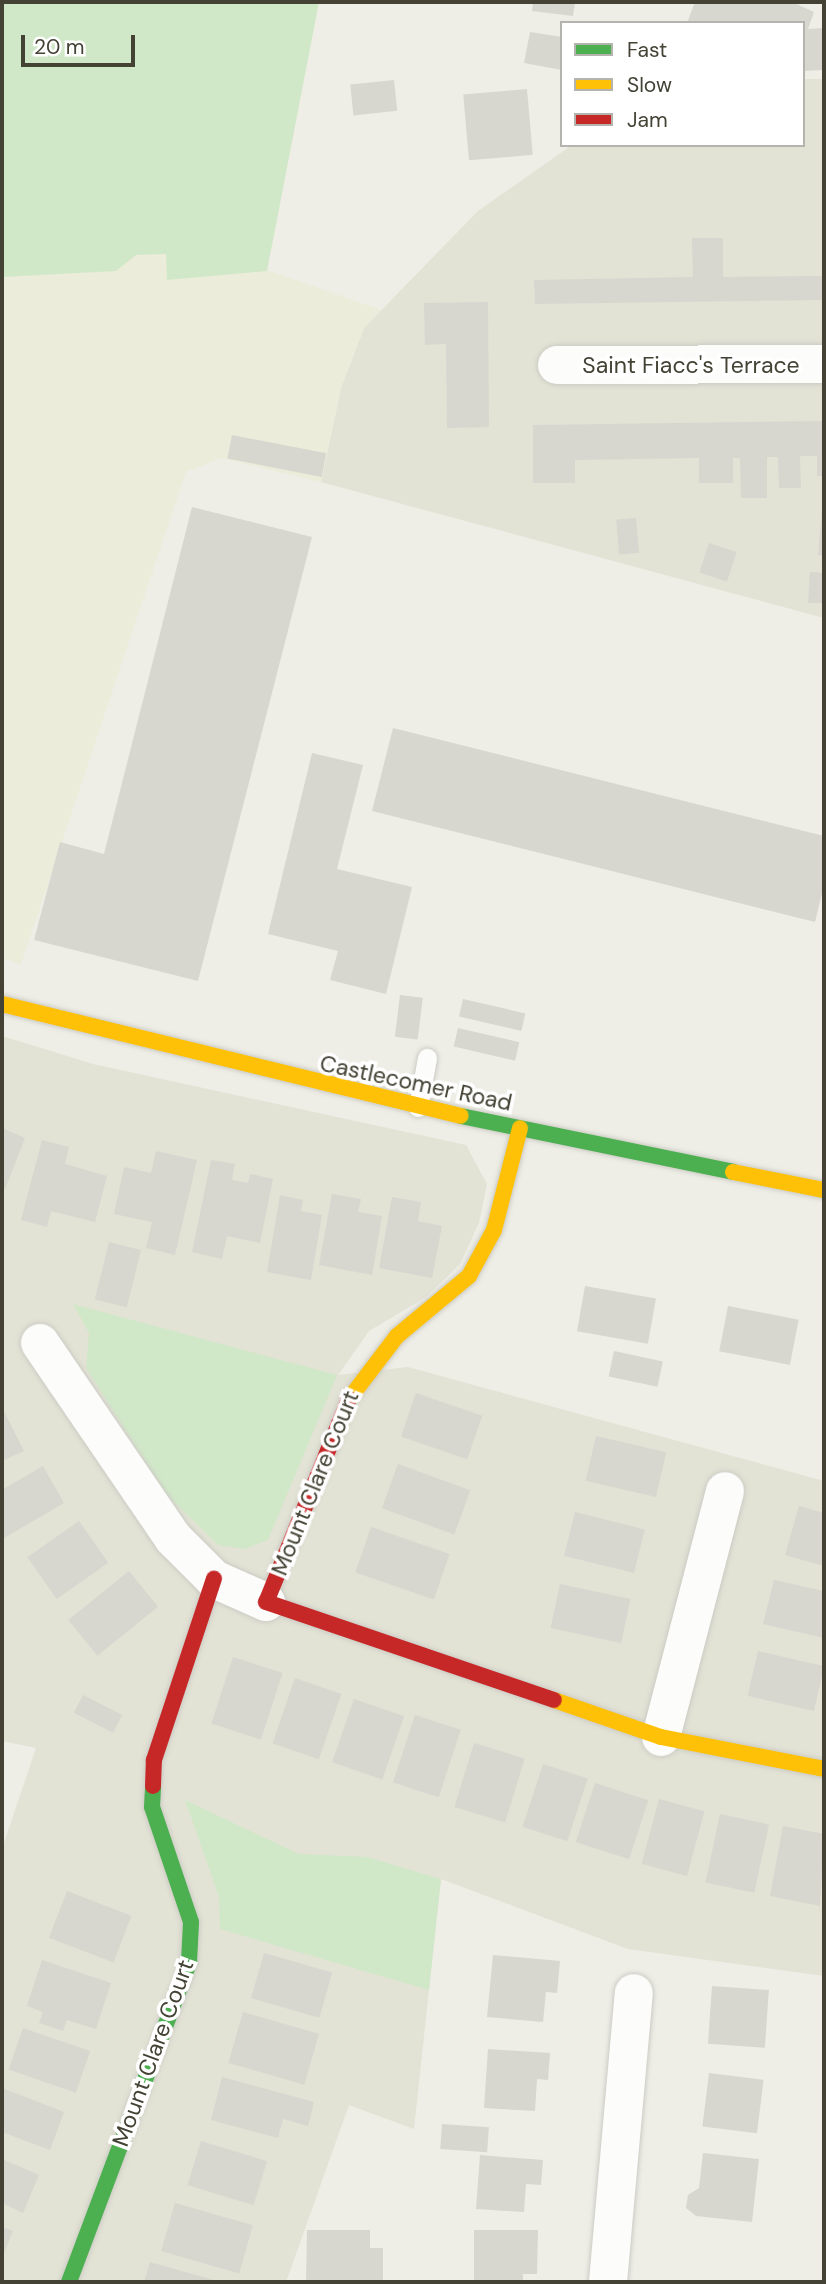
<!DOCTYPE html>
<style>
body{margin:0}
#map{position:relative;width:826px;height:2284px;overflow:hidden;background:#eeeee7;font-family:"DM Sans",sans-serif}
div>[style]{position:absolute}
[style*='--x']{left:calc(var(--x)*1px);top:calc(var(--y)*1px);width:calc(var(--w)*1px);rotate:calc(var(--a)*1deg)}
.residential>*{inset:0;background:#e2e2d5}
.education>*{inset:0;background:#ebecda}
.green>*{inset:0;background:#d1e8c8}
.building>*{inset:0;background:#d7d7d0;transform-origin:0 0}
.roads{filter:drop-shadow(0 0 2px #ccccc5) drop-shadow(0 0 2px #ccccc5)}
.lane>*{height:19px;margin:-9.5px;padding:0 9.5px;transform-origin:9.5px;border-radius:9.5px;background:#fcfcfb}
.street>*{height:38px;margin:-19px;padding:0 19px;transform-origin:19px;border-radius:19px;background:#fcfcfb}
.fast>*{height:16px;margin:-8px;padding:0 8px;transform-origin:8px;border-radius:8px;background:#4caf50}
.slow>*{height:16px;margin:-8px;padding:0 8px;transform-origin:8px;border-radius:8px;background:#ffc107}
.jam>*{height:16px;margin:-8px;padding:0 8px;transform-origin:8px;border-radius:8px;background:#c62828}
span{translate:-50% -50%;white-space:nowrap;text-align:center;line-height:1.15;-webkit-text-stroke:7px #fff;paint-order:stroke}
.street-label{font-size:23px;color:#434234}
.frame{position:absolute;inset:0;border:4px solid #434234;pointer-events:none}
.legend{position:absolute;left:560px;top:21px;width:245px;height:126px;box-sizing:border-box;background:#fff;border:2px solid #b4b3ae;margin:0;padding:9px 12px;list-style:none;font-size:21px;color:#434234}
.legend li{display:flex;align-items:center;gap:14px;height:35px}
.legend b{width:35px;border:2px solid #b4b3ae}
.scale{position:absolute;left:21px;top:35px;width:114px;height:32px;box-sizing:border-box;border:4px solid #434234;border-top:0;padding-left:9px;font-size:21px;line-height:24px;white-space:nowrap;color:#434234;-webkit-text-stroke:5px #fff;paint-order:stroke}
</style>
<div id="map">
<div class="residential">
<div style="clip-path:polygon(803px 79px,824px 79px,824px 618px,321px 482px,341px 388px,364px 328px,478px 211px,572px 145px,803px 145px)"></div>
<div style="clip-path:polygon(2px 1036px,93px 1064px,466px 1145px,487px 1184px,479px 1223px,460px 1264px,426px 1297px,369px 1331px,338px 1375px,408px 1367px,824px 1481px,824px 1976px,628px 1949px,441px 1879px,414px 2129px,349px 2105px,286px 2282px,2px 2282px,2px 1849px,36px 1748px,2px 1741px)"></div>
</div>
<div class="education">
<div style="clip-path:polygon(2px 2px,319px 2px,267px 270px,381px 310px,364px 328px,341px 388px,321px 482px,221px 458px,186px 472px,21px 964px,2px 958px)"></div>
</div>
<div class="green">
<div style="clip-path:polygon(2px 2px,319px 2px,267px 271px,167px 280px,166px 254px,136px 255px,116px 271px,2px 277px)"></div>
<div style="clip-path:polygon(73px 1304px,337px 1375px,268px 1540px,245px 1549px,218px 1545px,166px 1494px,86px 1368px,89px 1333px)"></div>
<div style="clip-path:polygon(185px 1800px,299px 1854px,367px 1857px,441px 1879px,429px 1990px,220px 1929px,219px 1897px)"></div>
</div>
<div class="building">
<div style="clip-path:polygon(533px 2px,575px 2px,573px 16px,532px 11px)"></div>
<div style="clip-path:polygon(695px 2px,792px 2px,814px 12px,808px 29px,824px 28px,824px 70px,803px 71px,803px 23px,687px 23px)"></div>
<div style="clip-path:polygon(530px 32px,562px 37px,562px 70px,524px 63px)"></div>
<div style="left:394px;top:80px;width:31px;height:44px;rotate:84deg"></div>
<div style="left:527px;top:89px;width:66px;height:64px;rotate:85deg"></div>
<div style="clip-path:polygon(692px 238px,723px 238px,723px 277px,824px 276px,824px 300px,535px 304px,534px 280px,693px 277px)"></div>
<div style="clip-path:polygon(488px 302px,489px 427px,447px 428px,446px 344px,425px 345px,424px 303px)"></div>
<div style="clip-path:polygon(824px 421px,824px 476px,817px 476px,817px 456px,800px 456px,801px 488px,779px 488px,778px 457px,767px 457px,767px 498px,741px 498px,740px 458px,733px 458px,733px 483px,699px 483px,699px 458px,575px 460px,575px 483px,533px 483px,533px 425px)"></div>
<div style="left:232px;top:435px;width:96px;height:24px;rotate:11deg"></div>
<div style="clip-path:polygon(192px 507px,312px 537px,198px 981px,34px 940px,60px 842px,104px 854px)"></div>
<div style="clip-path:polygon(822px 510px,824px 510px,824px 556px,818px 555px)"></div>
<div style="left:636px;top:518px;width:35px;height:20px;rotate:85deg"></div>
<div style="left:709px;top:543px;width:29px;height:31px;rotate:18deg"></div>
<div style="clip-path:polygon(810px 572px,824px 573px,824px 603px,808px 603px)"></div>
<div style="clip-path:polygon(393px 728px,824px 836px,824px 885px,815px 922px,372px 811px)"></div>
<div style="clip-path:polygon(312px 753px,363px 765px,337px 869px,412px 887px,386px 994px,330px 980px,338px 951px,268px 934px)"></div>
<div style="left:400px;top:995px;width:23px;height:42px;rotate:7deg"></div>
<div style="left:463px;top:999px;width:64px;height:18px;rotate:13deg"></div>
<div style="left:458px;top:1028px;width:63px;height:19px;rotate:13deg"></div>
<div style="clip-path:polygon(2px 1128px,25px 1138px,5px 1189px,2px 1187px)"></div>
<div style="clip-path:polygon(42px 1140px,69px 1147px,65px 1164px,107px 1176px,95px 1222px,51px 1211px,47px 1227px,21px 1220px)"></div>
<div style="clip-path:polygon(156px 1151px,197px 1160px,175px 1255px,146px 1248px,152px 1222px,114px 1214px,124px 1167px,151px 1173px)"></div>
<div style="clip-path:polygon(211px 1160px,235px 1164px,232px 1180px,248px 1183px,250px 1174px,273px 1179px,260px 1243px,227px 1236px,222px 1259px,192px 1252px)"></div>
<div style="clip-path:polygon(332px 1194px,361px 1199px,358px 1212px,382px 1216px,372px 1275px,319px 1265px)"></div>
<div style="clip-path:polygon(280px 1195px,303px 1200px,301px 1211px,322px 1215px,311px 1280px,267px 1272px)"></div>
<div style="clip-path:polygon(392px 1197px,421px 1202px,418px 1221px,442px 1226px,432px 1278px,379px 1268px)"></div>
<div style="left:109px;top:1242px;width:33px;height:59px;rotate:14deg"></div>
<div style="left:585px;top:1286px;width:72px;height:46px;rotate:10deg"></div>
<div style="left:728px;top:1306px;width:72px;height:46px;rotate:11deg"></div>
<div style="left:614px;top:1351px;width:50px;height:26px;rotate:12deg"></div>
<div style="left:416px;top:1393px;width:70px;height:46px;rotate:19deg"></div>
<div style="clip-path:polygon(4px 1411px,24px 1451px,2px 1461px,2px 1412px)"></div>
<div style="left:596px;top:1436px;width:72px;height:46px;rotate:13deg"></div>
<div style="left:398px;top:1464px;width:77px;height:47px;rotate:20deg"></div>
<div style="clip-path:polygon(43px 1466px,64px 1503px,4px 1538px,2px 1490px)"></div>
<div style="clip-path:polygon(799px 1506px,824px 1513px,824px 1566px,785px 1555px)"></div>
<div style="left:575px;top:1512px;width:72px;height:45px;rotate:14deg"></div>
<div style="left:79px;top:1521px;width:51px;height:63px;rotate:55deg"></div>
<div style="left:371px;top:1527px;width:83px;height:48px;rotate:19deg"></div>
<div style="left:129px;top:1571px;width:46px;height:78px;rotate:51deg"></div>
<div style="clip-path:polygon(774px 1580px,824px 1591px,824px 1638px,763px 1624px)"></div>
<div style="left:560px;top:1584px;width:72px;height:45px;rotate:12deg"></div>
<div style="left:758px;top:1651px;width:68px;height:46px;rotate:13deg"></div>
<div style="left:233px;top:1657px;width:52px;height:70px;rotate:18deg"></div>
<div style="left:295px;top:1678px;width:49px;height:69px;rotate:19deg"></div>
<div style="left:83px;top:1695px;width:44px;height:20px;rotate:27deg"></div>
<div style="left:354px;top:1699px;width:53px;height:67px;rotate:19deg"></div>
<div style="left:415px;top:1715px;width:48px;height:71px;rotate:18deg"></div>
<div style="left:474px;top:1743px;width:53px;height:67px;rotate:17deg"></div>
<div style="left:543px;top:1764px;width:47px;height:66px;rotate:18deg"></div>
<div style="left:595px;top:1783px;width:56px;height:62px;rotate:18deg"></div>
<div style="left:659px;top:1799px;width:47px;height:67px;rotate:15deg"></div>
<div style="left:720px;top:1814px;width:50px;height:70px;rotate:12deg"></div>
<div style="clip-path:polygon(783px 1826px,824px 1834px,820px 1906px,770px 1896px)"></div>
<div style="left:67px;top:1891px;width:69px;height:50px;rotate:21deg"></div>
<div style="left:264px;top:1953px;width:71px;height:47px;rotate:16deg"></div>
<div style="clip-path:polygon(493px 1955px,560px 1961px,557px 1993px,546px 1992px,543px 2022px,487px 2017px)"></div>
<div style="clip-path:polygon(42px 1960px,111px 1983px,96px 2029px,67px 2020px,63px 2031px,39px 2023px,43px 2012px,27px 2006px)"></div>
<div style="left:712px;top:1986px;width:57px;height:58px;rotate:4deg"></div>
<div style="left:243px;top:2012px;width:79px;height:53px;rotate:16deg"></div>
<div style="left:23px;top:2028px;width:71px;height:44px;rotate:19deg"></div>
<div style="clip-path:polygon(488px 2049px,550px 2053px,548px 2080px,537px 2079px,535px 2111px,484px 2108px)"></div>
<div style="left:709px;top:2073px;width:55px;height:54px;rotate:7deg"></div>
<div style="clip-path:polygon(222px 2077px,314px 2102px,308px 2126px,283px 2119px,278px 2138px,211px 2120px)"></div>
<div style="clip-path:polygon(2px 2088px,64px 2112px,50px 2150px,2px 2132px)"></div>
<div style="left:442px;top:2124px;width:47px;height:25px;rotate:4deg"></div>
<div style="left:201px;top:2141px;width:69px;height:46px;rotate:17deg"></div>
<div style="clip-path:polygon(703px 2153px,759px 2159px,752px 2222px,696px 2216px,686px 2208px,688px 2195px,699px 2188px)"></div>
<div style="clip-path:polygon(480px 2155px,543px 2160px,541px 2185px,526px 2184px,524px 2212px,476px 2209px)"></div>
<div style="clip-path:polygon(2px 2159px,39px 2175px,23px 2213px,2px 2203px)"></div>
<div style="left:175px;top:2203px;width:81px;height:50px;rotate:16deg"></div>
<div style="clip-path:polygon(2px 2227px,13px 2231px,2px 2258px)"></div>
<div style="clip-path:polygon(307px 2230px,370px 2230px,370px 2248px,383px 2248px,383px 2282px,306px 2282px)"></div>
<div style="clip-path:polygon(474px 2230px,538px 2230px,537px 2274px,523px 2274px,523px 2282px,474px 2282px)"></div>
<div style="clip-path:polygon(150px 2262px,217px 2281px,217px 2282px,144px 2282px)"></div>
</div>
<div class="roads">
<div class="lane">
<div style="--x:418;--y:1107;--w:50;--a:-79.6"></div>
</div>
<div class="street">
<div style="--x:557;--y:365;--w:267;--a:-0.2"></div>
<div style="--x:40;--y:1343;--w:236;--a:55.7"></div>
<div style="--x:173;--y:1538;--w:58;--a:45"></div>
<div style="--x:214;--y:1579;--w:57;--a:23.9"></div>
<div style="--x:661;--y:1737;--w:254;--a:-75.4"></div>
<div style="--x:608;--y:2282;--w:290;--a:-84.9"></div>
</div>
<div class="fast">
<div style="--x:461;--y:1116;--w:278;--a:11.6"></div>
<div style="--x:69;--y:2282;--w:342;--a:-69.4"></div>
<div style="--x:189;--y:1962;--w:40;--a:-87.1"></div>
<div style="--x:191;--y:1922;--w:121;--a:-108.7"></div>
<div style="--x:152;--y:1807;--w:21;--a:-87"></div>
</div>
<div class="slow">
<div style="--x:2;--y:1004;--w:472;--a:13.7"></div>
<div style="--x:733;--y:1172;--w:93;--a:11.2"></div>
<div style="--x:349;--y:1399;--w:79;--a:-52.7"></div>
<div style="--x:397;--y:1336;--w:94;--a:-39.8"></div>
<div style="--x:469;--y:1276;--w:52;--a:-61.5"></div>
<div style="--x:494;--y:1230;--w:105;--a:-75.7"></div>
<div style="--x:554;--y:1700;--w:113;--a:19.1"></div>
<div style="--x:661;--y:1737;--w:166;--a:11.1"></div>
</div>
<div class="jam">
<div style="--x:349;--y:1399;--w:219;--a:112.2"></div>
<div style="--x:266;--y:1602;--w:304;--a:18.8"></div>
<div style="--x:153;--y:1786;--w:26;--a:-88"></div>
<div style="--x:154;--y:1760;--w:191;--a:-71.7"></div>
</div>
</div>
<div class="street-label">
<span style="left:691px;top:365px">Saint Fiacc's Terrace</span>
<span style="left:416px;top:1083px;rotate:12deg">Castlecomer Road</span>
<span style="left:315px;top:1483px;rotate:-68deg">Mount Clare Court</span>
<span style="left:153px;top:2053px;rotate:-70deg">Mount Clare Court</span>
</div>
<div class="frame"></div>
<ul class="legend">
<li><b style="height:9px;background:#4caf50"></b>Fast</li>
<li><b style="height:9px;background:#ffc107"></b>Slow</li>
<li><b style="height:9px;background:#c62828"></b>Jam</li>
</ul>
<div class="scale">20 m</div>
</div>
